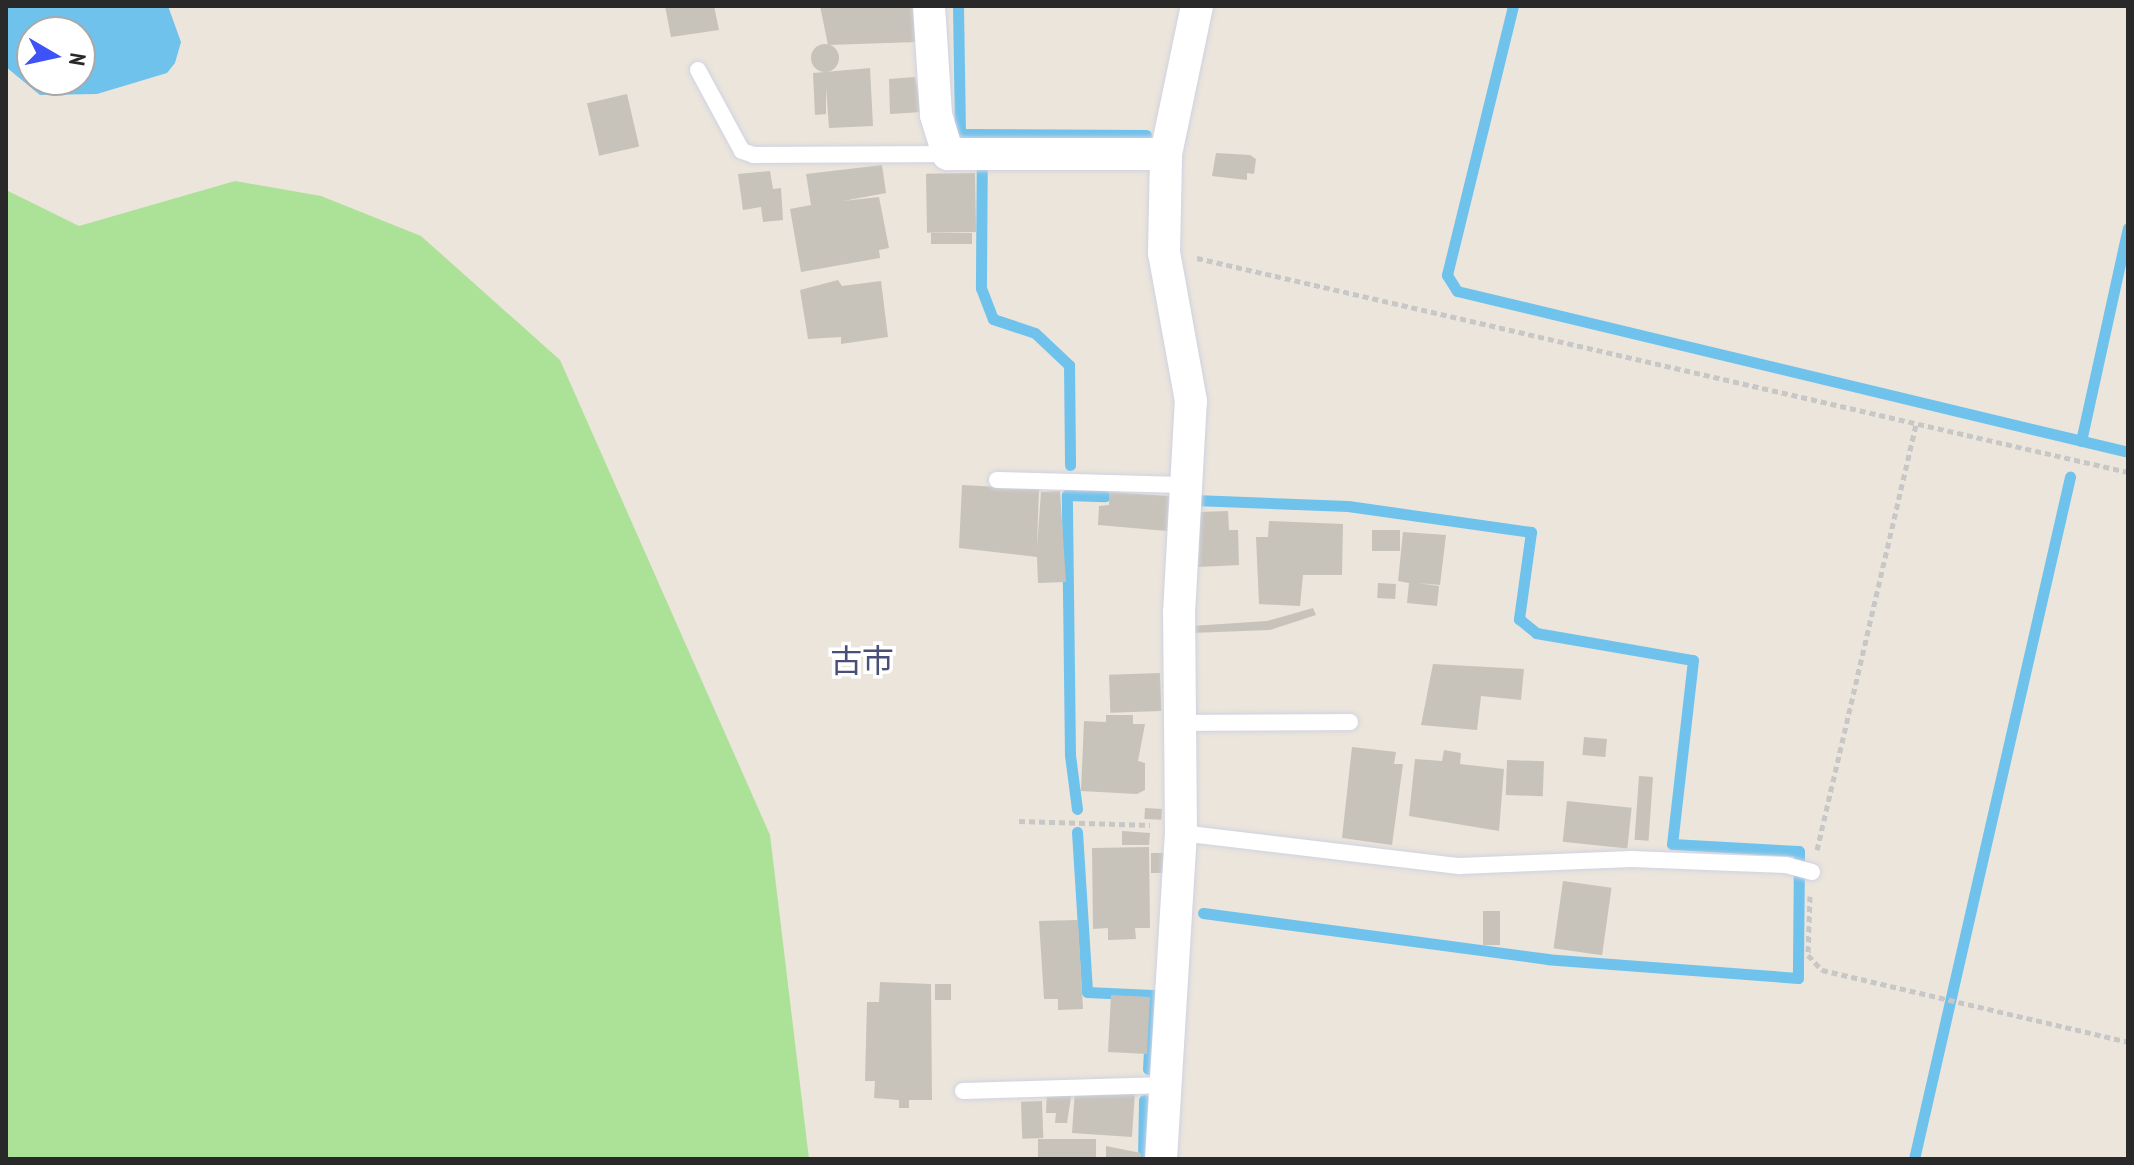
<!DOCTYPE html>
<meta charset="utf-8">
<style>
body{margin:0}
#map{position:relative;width:2134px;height:1165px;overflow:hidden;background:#ebe5db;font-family:"PT Sans Narrow","Noto Sans JP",sans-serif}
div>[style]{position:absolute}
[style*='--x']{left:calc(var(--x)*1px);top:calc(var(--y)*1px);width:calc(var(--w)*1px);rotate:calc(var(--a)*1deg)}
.green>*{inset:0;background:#ace198}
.water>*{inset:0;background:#6fc2ec}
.stream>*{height:11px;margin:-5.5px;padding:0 5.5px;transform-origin:5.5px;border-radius:5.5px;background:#6fc2ec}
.building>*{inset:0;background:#c7c3ba;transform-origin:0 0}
.round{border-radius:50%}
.path>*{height:5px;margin-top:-2.5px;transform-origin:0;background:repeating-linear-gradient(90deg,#c7c7c7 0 6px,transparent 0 10px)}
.roads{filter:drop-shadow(0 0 2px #d0d2e2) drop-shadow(0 0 2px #d0d2e2)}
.service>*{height:16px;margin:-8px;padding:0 8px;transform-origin:8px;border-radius:8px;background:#fff}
.minor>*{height:32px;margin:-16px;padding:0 16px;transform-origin:16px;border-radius:16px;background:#fff}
span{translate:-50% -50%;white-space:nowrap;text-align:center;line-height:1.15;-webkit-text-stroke:7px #fff;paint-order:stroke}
.quarter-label{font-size:32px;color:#4a4f79}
.frame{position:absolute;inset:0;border:8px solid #292929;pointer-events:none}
.north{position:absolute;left:16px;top:16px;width:80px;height:80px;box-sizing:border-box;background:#fff;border:2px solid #a9a9a9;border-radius:50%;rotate:99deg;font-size:22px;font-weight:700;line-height:32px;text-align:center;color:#292929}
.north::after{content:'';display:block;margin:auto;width:28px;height:36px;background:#3d52f7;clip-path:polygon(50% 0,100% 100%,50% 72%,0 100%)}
</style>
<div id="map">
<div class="green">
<div style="clip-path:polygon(235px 181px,321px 196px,421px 236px,560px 360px,770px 835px,809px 1159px,6px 1159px,6px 190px,79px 226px)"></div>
</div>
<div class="water">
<div style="clip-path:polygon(evenodd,6px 6px,168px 6px,181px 42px,175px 63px,167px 73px,97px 94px,40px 95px,6px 67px,6px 6px,32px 32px,80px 32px,80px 80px,32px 80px,32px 32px)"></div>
</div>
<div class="stream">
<div style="--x:958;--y:6;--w:128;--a:89.1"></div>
<div style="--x:960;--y:134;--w:186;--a:0.3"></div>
<div style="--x:1513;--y:6;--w:277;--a:103.8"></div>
<div style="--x:1447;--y:275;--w:19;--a:58"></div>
<div style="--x:1457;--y:291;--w:690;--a:13.49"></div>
<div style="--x:982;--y:134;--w:154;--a:90.4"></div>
<div style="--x:981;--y:288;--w:33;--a:69"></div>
<div style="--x:993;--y:319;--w:44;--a:18.4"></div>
<div style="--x:1035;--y:333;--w:47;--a:43.3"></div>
<div style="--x:1069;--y:365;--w:100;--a:89.4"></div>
<div style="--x:2081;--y:441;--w:218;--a:-77.6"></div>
<div style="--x:1194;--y:500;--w:154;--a:2.2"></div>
<div style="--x:1348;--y:506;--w:185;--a:8.1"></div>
<div style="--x:1531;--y:532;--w:88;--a:97.9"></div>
<div style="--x:1519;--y:619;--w:22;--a:39"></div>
<div style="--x:1536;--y:633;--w:159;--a:9.8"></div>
<div style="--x:1693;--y:660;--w:185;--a:96.5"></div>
<div style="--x:1672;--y:844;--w:127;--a:3.2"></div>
<div style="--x:1799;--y:851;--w:127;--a:90.5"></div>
<div style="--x:1798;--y:978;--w:251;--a:-175.7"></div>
<div style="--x:1548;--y:959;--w:348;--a:-172.4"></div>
<div style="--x:1077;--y:809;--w:54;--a:-97.4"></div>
<div style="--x:1070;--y:755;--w:260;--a:-90.7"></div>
<div style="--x:1067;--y:495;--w:38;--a:2"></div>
<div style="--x:1077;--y:832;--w:160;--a:86.4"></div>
<div style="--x:1087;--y:992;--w:65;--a:2.6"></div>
<div style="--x:1152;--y:995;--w:74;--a:93.1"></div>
<div style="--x:1143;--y:1159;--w:59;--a:-89"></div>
<div style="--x:1914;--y:1159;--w:700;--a:-77.12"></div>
</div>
<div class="building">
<div style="clip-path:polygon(665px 6px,714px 6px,719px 30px,671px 37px)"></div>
<div style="clip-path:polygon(820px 6px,915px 6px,917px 42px,828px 45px)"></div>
<div class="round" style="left:811px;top:44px;width:28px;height:28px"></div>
<div style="clip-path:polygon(870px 68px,873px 126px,829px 128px,826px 87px,826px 114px,815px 115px,813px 73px)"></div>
<div style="clip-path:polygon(915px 77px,922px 112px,890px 114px,889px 79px)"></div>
<div style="left:627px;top:94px;width:54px;height:41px;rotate:77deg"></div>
<div style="clip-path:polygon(1216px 153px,1250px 155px,1256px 159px,1254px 174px,1247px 173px,1247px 180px,1212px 176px)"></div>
<div style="clip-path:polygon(882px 165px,886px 193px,843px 201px,879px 197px,889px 248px,879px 250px,880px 258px,801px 272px,790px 209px,811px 205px,806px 174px)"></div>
<div style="clip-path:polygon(770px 171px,773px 189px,781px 188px,783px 220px,763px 222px,761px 207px,743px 210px,738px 174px)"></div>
<div style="left:975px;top:173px;width:59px;height:49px;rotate:89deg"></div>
<div style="left:972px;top:233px;width:11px;height:41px;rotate:90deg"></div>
<div style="clip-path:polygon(838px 280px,842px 286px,881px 281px,888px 337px,841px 344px,841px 337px,808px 339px,800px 290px)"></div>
<div style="clip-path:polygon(962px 485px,1039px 489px,1037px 548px,1041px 492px,1060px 491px,1066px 582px,1038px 583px,1037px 557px,959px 548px)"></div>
<div style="clip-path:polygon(1109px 492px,1169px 496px,1167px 531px,1098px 525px,1099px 506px,1109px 505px)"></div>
<div style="clip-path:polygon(1228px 511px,1229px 530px,1238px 530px,1239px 565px,1198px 567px,1200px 512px)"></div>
<div style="clip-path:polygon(1269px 521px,1343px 524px,1342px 575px,1303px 575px,1300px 606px,1259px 604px,1256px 537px,1268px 537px)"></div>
<div style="left:1400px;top:530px;width:21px;height:28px;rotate:90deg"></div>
<div style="clip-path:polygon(1403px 532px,1446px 535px,1440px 585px,1417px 583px,1439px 586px,1437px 606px,1407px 603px,1409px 583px,1398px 581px)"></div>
<div style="left:1378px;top:583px;width:18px;height:15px;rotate:3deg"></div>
<div style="clip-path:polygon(1313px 608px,1316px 615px,1270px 630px,1191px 633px,1191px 626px,1267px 621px)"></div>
<div style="clip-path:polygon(1433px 664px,1524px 669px,1521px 700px,1481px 696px,1477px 730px,1421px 725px)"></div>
<div style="left:1160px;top:673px;width:38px;height:51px;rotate:88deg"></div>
<div style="clip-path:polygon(1106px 715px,1133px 715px,1133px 724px,1145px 724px,1138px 761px,1145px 763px,1145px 790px,1137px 794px,1081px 791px,1084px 721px,1106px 722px)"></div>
<div style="left:1584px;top:737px;width:23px;height:18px;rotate:5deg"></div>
<div style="clip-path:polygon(1352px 747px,1396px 752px,1394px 764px,1403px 764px,1392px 845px,1342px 838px)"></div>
<div style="clip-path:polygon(1444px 750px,1461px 753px,1460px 764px,1504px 769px,1499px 831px,1409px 816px,1415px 759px,1442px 761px)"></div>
<div style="left:1507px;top:760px;width:37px;height:35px;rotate:2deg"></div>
<div style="left:1639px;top:776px;width:14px;height:64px;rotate:4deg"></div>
<div style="left:1567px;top:801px;width:65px;height:41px;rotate:6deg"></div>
<div style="left:1145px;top:808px;width:17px;height:11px;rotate:3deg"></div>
<div style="clip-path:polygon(1122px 831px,1150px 833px,1149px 845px,1122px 845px)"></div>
<div style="clip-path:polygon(1149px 847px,1150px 928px,1135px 928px,1136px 939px,1108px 940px,1108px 928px,1093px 929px,1092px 848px)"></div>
<div style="left:1166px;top:853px;width:20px;height:15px;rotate:90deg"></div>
<div style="left:1563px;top:881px;width:49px;height:68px;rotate:8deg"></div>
<div style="left:1483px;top:911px;width:17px;height:34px"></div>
<div style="clip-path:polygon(1078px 920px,1083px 1009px,1058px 1010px,1058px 999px,1044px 999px,1039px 921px)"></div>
<div style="clip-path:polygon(880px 982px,931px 984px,932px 1100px,909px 1100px,909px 1108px,899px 1108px,899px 1100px,874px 1098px,875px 1081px,865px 1081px,867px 1002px,879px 1002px)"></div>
<div style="left:935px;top:984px;width:16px;height:16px"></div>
<div style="left:1111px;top:995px;width:39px;height:57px;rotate:3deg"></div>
<div style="clip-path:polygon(1047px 1090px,1072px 1091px,1067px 1123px,1055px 1123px,1056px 1113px,1046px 1113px)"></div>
<div style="left:1075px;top:1090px;width:60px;height:43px;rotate:4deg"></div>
<div style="left:1042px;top:1101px;width:37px;height:21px;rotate:88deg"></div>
<div style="left:1096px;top:1139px;width:20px;height:58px;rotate:90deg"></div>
<div style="clip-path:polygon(1106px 1146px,1141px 1153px,1141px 1159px,1106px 1159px)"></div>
</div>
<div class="path">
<div style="--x:1197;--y:258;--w:955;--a:12.95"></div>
<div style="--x:1019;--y:821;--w:131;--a:1.7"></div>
<div style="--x:1817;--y:850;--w:438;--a:-76.9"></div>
<div style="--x:1810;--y:896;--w:59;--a:91.9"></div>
<div style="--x:1808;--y:955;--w:21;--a:47"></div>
<div style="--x:1822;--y:970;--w:314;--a:13.2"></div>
</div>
<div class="roads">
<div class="service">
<div style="--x:698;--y:70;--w:92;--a:61.5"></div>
<div style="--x:742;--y:151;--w:13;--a:18"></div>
<div style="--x:754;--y:155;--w:194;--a:-0.3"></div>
<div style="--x:997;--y:480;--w:188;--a:1.5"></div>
<div style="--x:1177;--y:723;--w:173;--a:-0.3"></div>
<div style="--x:1181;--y:833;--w:280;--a:6.8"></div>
<div style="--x:1459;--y:866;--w:172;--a:-2.3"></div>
<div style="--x:1631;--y:859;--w:155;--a:2.2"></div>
<div style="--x:1786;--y:865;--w:27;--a:15"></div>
<div style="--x:963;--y:1091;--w:203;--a:-1.7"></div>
</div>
<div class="minor">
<div style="--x:929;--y:6;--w:109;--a:86.3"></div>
<div style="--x:936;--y:115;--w:41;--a:72.9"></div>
<div style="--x:948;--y:154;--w:218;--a:0"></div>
<div style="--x:1161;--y:1159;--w:327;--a:-86.5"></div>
<div style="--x:1181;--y:833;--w:220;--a:-90.5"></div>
<div style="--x:1179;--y:613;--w:212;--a:-86.8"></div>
<div style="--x:1191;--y:401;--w:150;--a:-100.3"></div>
<div style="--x:1164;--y:253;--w:99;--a:-88.8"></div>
<div style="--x:1166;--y:154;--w:151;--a:-78.2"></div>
</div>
</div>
<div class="quarter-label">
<span style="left:862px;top:660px">古市</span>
</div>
<div class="frame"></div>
<div class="north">N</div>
</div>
